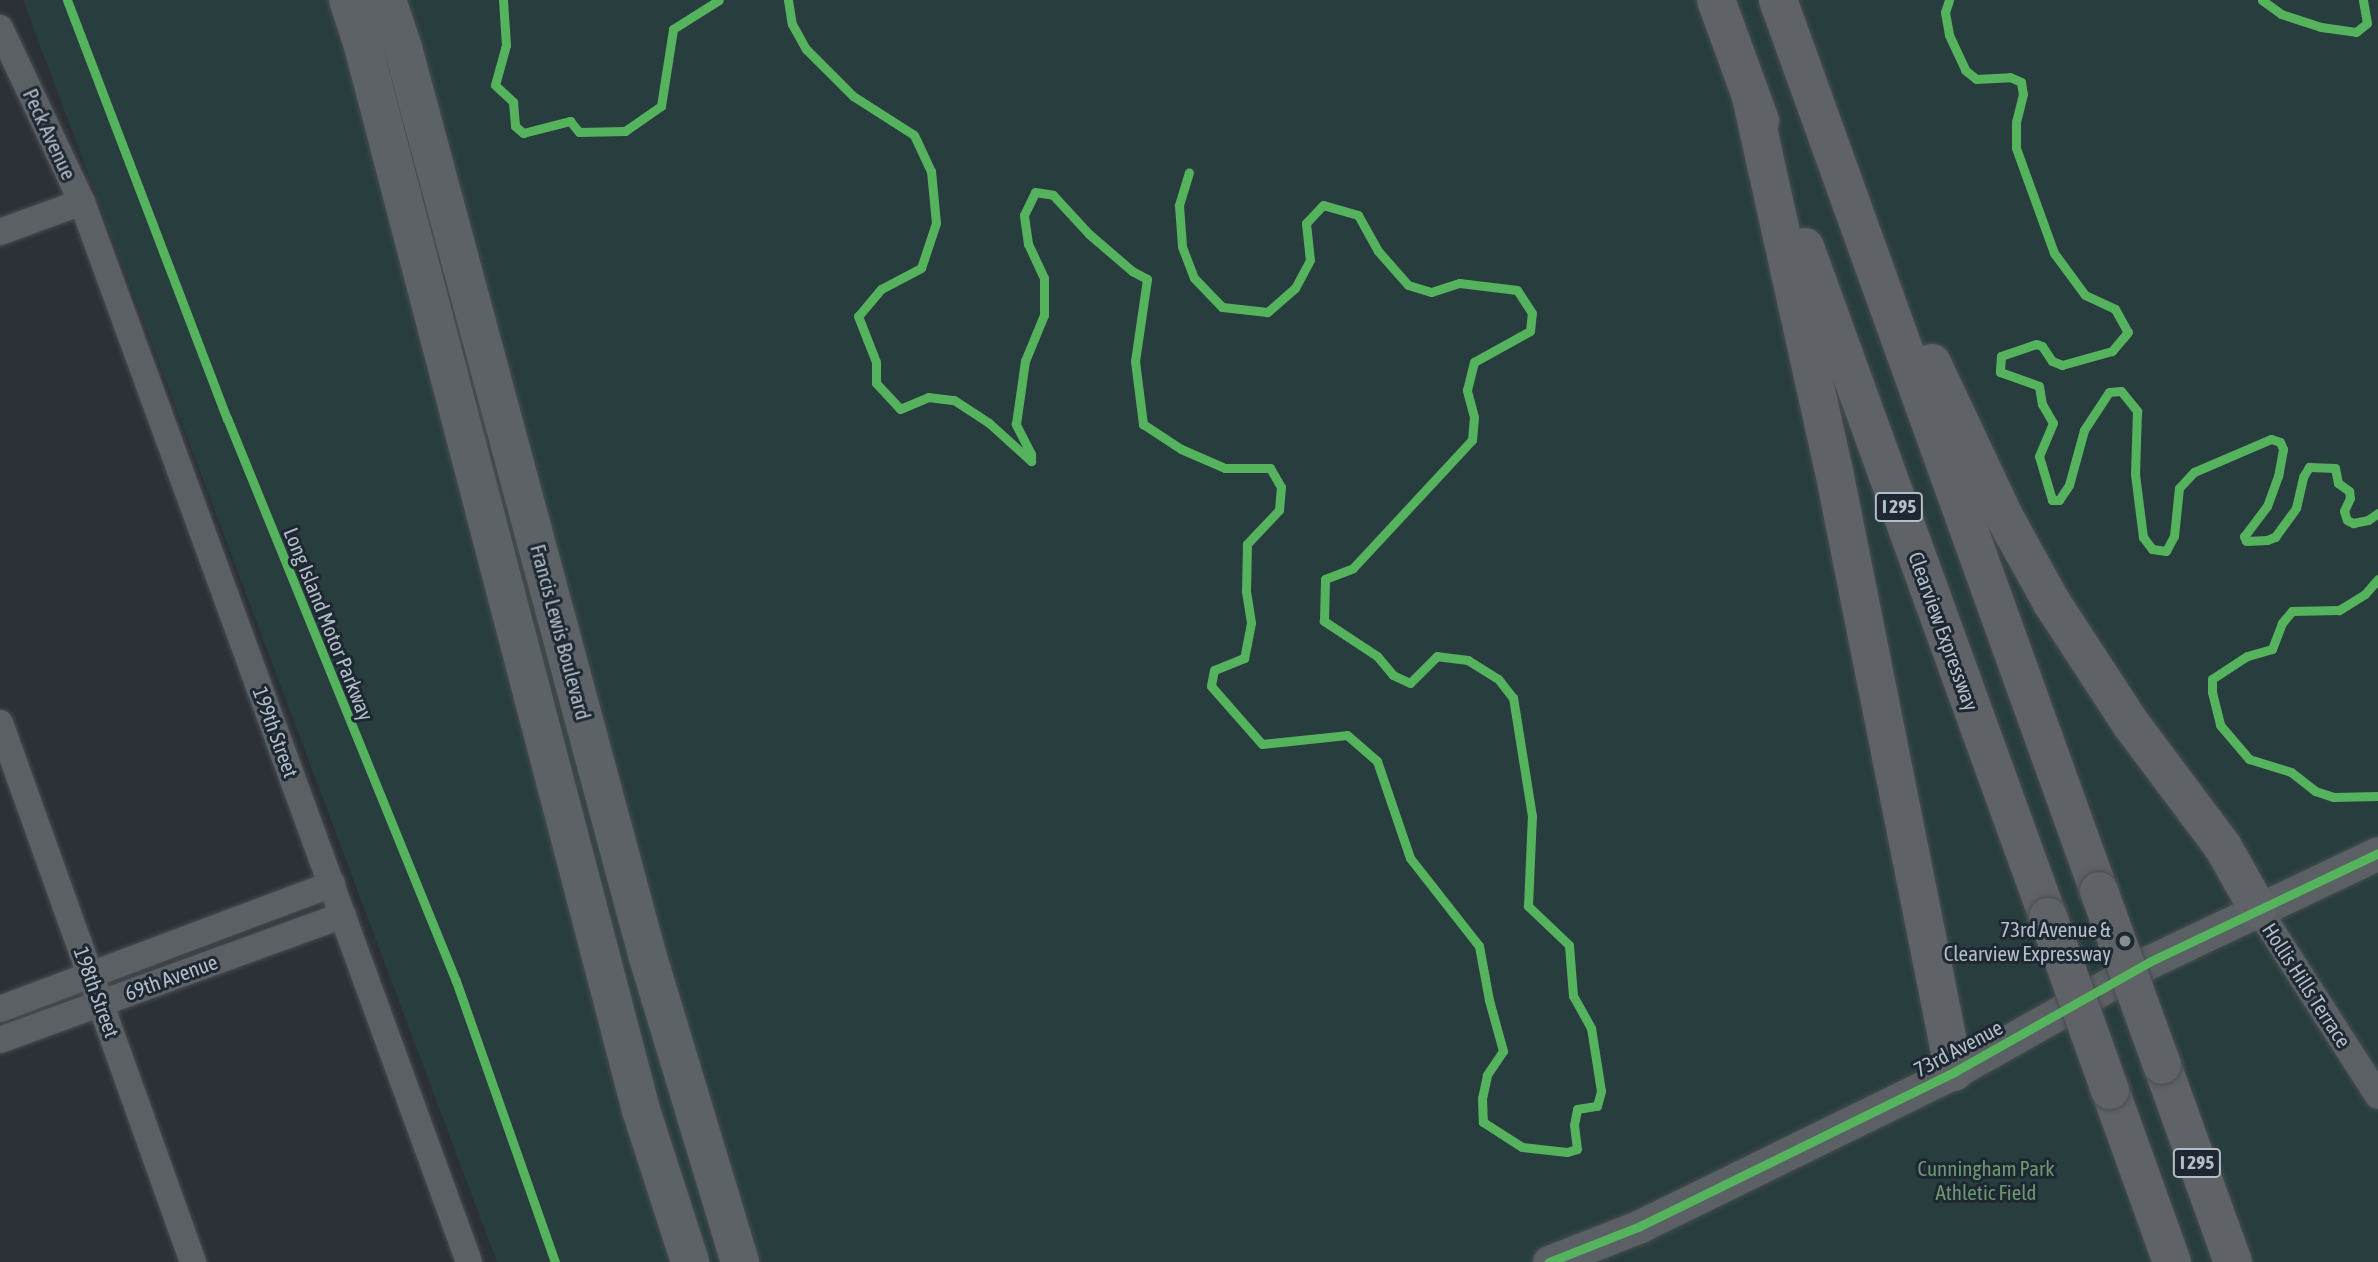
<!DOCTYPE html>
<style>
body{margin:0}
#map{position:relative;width:2378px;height:1262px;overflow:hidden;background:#2b3137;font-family:"Asap Condensed",sans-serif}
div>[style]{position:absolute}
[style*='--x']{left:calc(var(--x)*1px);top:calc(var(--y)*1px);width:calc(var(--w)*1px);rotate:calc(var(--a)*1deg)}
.green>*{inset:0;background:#283e3e}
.roads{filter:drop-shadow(0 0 2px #484d52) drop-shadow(0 0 2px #484d52)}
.minor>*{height:26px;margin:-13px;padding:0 13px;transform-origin:13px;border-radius:13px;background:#5b6065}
.tertiary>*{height:33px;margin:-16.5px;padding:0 16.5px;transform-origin:16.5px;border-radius:16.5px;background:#5b6065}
.primary>*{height:38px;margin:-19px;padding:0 19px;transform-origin:19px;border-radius:19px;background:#5d6267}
.motorway>*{height:38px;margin:-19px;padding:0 19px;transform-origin:19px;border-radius:19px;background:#5f6266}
.bridges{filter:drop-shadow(0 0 2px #484d53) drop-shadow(0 0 2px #484d53)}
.motorway-bridge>*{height:38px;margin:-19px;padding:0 19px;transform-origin:19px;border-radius:19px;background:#5f6266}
.cycleway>*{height:9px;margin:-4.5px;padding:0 4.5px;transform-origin:4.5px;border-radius:4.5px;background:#56b35d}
.dots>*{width:19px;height:19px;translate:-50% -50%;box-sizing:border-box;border:4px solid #1e2832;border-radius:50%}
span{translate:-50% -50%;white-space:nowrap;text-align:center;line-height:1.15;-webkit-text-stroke:6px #1e2832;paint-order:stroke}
.shield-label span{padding:2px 5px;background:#1e2832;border:2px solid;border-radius:5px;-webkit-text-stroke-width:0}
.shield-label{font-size:19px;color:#b5bec8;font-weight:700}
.street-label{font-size:21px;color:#b5bec8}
.poi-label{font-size:21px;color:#b5bec8}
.right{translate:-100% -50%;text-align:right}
.park-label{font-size:21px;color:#6d9872}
</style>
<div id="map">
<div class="green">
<div style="clip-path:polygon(23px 0,2378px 0,2378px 1262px,497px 1262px)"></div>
</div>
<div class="roads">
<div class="minor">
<div style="--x:0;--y:28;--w:192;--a:64.8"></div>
<div style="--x:82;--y:202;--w:1128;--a:69.94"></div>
<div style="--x:0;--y:232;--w:87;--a:-20.1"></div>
<div style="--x:0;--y:723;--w:573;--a:70.3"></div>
<div style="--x:2258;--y:909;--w:222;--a:57.3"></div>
<div style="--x:0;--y:1009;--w:355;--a:-20.6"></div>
<div style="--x:0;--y:1040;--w:365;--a:-20"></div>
</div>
<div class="tertiary">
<div style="--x:1549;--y:1262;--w:96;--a:-21.5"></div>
<div style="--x:1638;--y:1227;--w:352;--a:-26.1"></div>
<div style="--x:1954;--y:1072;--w:226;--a:-29.4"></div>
<div style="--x:2151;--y:961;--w:251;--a:-25.4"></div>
</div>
<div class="primary">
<div style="--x:348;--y:0;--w:44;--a:71.6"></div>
<div style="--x:362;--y:42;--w:1104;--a:75.36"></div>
<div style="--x:641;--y:1110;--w:160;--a:72.1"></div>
<div style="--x:387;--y:0;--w:51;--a:71.6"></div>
<div style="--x:403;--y:48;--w:938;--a:74.93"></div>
<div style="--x:647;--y:954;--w:322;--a:73.2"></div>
</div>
<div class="motorway">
<div style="--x:1716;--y:0;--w:129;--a:70"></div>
<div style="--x:1778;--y:0;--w:947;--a:70.19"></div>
<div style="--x:1751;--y:97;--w:378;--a:77.5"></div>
<div style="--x:1833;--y:466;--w:618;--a:78.71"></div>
<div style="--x:1805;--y:247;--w:713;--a:70.06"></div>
<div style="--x:1932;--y:363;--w:171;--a:64.8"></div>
<div style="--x:2005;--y:518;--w:97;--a:61.1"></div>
<div style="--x:2052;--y:603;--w:145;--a:56.9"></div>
<div style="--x:2131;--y:724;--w:154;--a:53.2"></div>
<div style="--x:2223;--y:847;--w:71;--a:60.6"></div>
<div style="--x:2162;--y:1065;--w:209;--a:70.2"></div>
<div style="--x:2110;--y:1090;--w:183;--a:70.2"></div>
</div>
</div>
<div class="bridges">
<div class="motorway-bridge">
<div style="--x:2099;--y:891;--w:185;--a:70.1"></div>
<div style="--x:2048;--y:917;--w:184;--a:70.3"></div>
</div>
</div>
<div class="cycleway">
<div style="--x:67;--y:0;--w:448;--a:69.1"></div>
<div style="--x:227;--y:418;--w:608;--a:67.87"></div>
<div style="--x:456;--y:981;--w:298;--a:70.6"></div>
<div style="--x:503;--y:0;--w:45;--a:86.2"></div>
<div style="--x:506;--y:45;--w:41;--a:105.4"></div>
<div style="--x:495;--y:85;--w:25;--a:43"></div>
<div style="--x:513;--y:102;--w:24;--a:85"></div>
<div style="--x:515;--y:126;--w:11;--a:41"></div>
<div style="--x:523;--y:133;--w:49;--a:-14.3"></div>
<div style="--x:570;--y:121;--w:14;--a:51"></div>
<div style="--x:579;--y:132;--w:46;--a:-1.2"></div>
<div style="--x:625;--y:131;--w:44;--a:-34.8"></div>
<div style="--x:661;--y:106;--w:78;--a:-81.1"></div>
<div style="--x:673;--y:29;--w:54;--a:-32.2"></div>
<div style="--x:788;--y:0;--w:24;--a:81"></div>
<div style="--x:792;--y:24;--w:29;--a:61"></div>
<div style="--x:806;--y:49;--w:66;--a:45"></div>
<div style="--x:853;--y:96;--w:72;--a:32.6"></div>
<div style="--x:914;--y:135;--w:40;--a:65"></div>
<div style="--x:931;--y:171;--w:52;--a:84.5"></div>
<div style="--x:936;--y:223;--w:47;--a:108.4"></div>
<div style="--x:921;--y:268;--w:45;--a:152.3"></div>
<div style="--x:881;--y:289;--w:35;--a:130"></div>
<div style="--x:858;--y:316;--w:49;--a:68.6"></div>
<div style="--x:876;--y:362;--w:21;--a:90"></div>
<div style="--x:876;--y:383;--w:35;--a:47"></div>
<div style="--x:900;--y:409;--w:30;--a:-23"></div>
<div style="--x:928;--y:397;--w:26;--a:7"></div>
<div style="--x:954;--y:400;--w:42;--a:33.3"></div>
<div style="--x:989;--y:423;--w:57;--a:42.1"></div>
<div style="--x:1031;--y:461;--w:7;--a:-90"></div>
<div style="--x:1031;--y:454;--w:34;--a:-117"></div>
<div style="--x:1016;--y:424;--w:64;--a:-81.9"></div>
<div style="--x:1025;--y:361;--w:50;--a:-67.6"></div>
<div style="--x:1044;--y:315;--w:37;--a:-90"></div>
<div style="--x:1044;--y:278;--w:38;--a:-115"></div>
<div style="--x:1028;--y:244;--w:29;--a:-98"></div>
<div style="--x:1024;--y:215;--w:25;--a:-64"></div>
<div style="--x:1035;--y:192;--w:18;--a:9"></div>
<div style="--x:1053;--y:195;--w:53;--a:47.3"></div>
<div style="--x:1089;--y:234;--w:57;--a:40.7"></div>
<div style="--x:1132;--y:271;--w:17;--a:28"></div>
<div style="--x:1147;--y:279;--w:83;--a:98.3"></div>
<div style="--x:1135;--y:361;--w:64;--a:82.8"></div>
<div style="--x:1143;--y:424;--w:45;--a:33.3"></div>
<div style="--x:1181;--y:449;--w:48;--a:23.4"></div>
<div style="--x:1225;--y:468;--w:45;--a:0"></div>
<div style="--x:1270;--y:468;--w:22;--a:60"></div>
<div style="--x:1281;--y:487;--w:23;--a:95"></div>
<div style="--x:1279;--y:510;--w:47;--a:133.3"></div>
<div style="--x:1247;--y:544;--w:47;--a:91.2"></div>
<div style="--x:1246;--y:591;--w:32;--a:81"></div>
<div style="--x:1251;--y:623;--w:36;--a:101"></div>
<div style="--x:1244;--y:658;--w:32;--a:158"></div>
<div style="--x:1214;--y:670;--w:16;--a:101"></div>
<div style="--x:1211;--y:686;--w:77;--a:48.7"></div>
<div style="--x:1262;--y:744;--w:85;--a:-6"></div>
<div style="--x:1347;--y:735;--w:40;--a:41"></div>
<div style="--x:1377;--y:761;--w:102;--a:71.2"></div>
<div style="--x:1410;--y:858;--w:112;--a:51.9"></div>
<div style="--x:1479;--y:946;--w:55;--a:79.5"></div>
<div style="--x:1489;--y:1000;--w:53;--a:74.6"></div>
<div style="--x:1503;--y:1051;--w:29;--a:124"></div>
<div style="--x:1487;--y:1075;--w:24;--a:102"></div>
<div style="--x:1482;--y:1098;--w:24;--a:88"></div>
<div style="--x:1483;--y:1122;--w:46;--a:32.7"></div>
<div style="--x:1522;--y:1147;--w:45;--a:6.3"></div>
<div style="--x:1567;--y:1152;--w:10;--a:-17"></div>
<div style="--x:1577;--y:1149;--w:24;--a:-97"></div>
<div style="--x:1574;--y:1125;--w:16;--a:-79"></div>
<div style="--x:1577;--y:1109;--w:20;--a:-9"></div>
<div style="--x:1597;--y:1106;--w:16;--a:-75"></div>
<div style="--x:1601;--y:1091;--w:64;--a:-99"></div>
<div style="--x:1591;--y:1028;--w:37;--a:-119"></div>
<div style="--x:1573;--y:996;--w:51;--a:-94.5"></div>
<div style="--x:1569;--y:945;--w:57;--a:-136.4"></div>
<div style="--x:1528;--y:906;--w:90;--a:-87.5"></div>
<div style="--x:1532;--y:816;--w:120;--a:-99.1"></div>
<div style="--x:1513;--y:698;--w:24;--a:-128"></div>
<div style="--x:1498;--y:679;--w:36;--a:-148"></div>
<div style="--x:1468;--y:660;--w:31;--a:-173"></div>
<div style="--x:1437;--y:656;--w:38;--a:135"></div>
<div style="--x:1410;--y:683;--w:19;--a:-155"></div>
<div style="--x:1393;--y:675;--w:25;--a:-130"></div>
<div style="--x:1377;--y:656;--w:64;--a:-146.6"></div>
<div style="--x:1324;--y:621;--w:42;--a:-88.6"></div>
<div style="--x:1325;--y:579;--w:30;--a:-21"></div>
<div style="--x:1353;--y:568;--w:175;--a:-47.1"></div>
<div style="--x:1472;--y:440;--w:23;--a:-85"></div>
<div style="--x:1474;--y:417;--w:28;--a:-105"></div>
<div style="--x:1467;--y:390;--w:29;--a:-76"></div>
<div style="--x:1474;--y:362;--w:64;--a:-29"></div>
<div style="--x:1530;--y:331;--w:18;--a:-84"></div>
<div style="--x:1532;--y:313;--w:27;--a:-123"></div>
<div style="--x:1517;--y:290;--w:58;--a:-173.1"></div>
<div style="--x:1459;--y:283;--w:29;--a:162"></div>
<div style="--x:1431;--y:292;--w:24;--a:-163"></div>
<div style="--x:1408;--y:285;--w:45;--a:-131.4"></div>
<div style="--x:1378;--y:251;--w:41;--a:-119.1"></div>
<div style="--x:1358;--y:215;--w:36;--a:-164"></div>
<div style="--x:1323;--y:205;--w:25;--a:133"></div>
<div style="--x:1306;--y:223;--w:37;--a:84"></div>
<div style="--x:1310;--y:260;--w:32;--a:118"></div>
<div style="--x:1295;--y:288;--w:37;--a:139"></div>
<div style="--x:1267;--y:312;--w:45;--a:-173.7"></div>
<div style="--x:1222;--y:307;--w:40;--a:-134"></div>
<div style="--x:1194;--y:278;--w:34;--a:-111"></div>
<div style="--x:1182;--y:246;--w:41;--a:-94.2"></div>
<div style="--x:1179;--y:205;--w:34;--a:-73"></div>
<div style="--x:1949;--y:0;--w:13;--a:108"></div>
<div style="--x:1945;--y:12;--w:23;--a:80"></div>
<div style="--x:1949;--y:35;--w:38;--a:65"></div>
<div style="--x:1965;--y:70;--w:14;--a:39"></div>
<div style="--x:1976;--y:79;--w:34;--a:-3"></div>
<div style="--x:2010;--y:77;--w:12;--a:24"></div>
<div style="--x:2021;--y:82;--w:12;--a:81"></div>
<div style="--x:2023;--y:94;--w:29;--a:104"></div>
<div style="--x:2016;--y:122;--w:26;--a:90"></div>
<div style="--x:2016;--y:148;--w:112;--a:70.1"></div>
<div style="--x:2054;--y:253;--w:52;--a:53.6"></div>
<div style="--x:2085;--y:295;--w:33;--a:25"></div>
<div style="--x:2115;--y:309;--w:26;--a:61"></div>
<div style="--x:2128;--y:332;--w:25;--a:130"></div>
<div style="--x:2112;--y:351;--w:52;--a:164.4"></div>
<div style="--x:2062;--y:365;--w:11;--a:-158"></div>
<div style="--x:2052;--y:361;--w:18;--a:-124"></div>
<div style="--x:2042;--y:346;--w:6;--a:-162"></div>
<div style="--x:2036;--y:344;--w:37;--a:161"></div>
<div style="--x:2001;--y:356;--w:16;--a:94"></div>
<div style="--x:2000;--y:372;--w:41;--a:19.7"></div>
<div style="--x:2039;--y:386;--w:18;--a:81"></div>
<div style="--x:2042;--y:404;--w:22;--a:60"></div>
<div style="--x:2053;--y:423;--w:36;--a:113"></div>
<div style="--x:2039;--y:456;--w:46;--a:73.5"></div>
<div style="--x:2052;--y:500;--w:7;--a:0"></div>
<div style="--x:2059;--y:500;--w:18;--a:-56"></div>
<div style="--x:2069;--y:485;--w:57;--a:-74.7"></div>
<div style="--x:2084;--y:430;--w:45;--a:-56.7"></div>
<div style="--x:2109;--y:392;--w:12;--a:-5"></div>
<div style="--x:2121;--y:391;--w:26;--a:51"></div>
<div style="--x:2137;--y:411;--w:63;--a:91.8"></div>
<div style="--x:2135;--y:474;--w:64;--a:82.8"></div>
<div style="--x:2143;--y:537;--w:15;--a:53"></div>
<div style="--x:2152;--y:549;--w:14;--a:8"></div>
<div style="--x:2166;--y:551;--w:17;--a:-62"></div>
<div style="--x:2174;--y:536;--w:48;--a:-84.1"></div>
<div style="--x:2179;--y:488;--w:22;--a:-47"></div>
<div style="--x:2194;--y:472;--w:84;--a:-23.2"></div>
<div style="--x:2271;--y:439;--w:9;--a:18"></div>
<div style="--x:2280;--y:442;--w:8;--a:67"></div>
<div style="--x:2283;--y:449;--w:27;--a:100"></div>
<div style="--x:2278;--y:476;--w:32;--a:110"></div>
<div style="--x:2267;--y:506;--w:38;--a:127"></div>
<div style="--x:2244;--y:536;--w:5;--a:68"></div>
<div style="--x:2246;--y:541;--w:21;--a:-3"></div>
<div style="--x:2267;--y:540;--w:9;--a:-21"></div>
<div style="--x:2275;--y:537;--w:36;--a:-54"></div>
<div style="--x:2296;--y:508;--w:32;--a:-77"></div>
<div style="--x:2303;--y:477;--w:12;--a:-59"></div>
<div style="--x:2309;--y:467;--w:26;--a:2"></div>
<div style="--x:2335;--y:468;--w:15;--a:79"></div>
<div style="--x:2338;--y:483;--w:14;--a:36"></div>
<div style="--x:2349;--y:491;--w:7;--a:82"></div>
<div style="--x:2350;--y:498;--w:14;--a:115"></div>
<div style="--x:2344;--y:511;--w:9;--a:72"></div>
<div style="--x:2347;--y:520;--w:7;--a:27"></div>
<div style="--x:2353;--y:523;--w:15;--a:-11"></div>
<div style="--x:2368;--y:520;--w:12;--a:-35"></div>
<div style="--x:2262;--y:0;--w:24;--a:36"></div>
<div style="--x:2281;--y:14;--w:42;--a:18"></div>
<div style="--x:2321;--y:27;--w:35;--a:8"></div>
<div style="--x:2356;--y:32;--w:14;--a:-39"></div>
<div style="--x:2367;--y:23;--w:23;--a:-100"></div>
<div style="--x:2378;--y:579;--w:20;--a:131"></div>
<div style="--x:2365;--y:594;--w:31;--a:148"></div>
<div style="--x:2339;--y:610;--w:47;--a:178.8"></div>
<div style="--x:2292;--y:611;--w:16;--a:130"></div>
<div style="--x:2282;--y:623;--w:28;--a:111"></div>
<div style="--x:2272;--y:649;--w:26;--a:164"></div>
<div style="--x:2247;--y:656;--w:42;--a:146.7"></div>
<div style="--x:2212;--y:679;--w:13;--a:90"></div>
<div style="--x:2212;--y:692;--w:34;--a:76"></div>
<div style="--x:2220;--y:725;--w:45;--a:49.5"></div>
<div style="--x:2249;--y:759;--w:44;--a:17.2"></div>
<div style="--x:2291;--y:772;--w:31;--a:38"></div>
<div style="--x:2315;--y:791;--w:19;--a:18"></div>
<div style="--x:2333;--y:797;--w:45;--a:-1.3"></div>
<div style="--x:1549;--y:1262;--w:96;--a:-21.5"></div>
<div style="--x:1638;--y:1227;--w:352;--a:-26.1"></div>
<div style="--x:1954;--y:1072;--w:226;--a:-29.4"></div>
<div style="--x:2151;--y:961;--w:251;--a:-25.4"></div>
</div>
<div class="dots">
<div style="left:2125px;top:941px;background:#858d95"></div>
</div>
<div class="shield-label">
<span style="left:1899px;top:507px">I 295</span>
<span style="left:2197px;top:1163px">I 295</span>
</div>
<div class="street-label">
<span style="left:50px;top:134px;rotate:65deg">Peck Avenue</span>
<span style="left:329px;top:624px;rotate:68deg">Long Island Motor Parkway</span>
<span style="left:1944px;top:631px;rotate:70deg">Clearview Expressway</span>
<span style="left:561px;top:632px;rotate:75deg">Francis Lewis Boulevard</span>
<span style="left:276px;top:732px;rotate:70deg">199th Street</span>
<span style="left:171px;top:977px;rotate:-20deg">69th Avenue</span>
<span style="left:2307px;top:985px;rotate:57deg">Hollis Hills Terrace</span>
<span style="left:97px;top:992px;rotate:70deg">198th Street</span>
<span style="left:1958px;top:1048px;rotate:-28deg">73rd Avenue</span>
</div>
<div class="poi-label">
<span class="right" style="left:2111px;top:941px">73rd Avenue &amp;<br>Clearview Expressway</span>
</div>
<div class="park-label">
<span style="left:1986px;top:1180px">Cunningham Park<br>Athletic Field</span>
</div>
</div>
